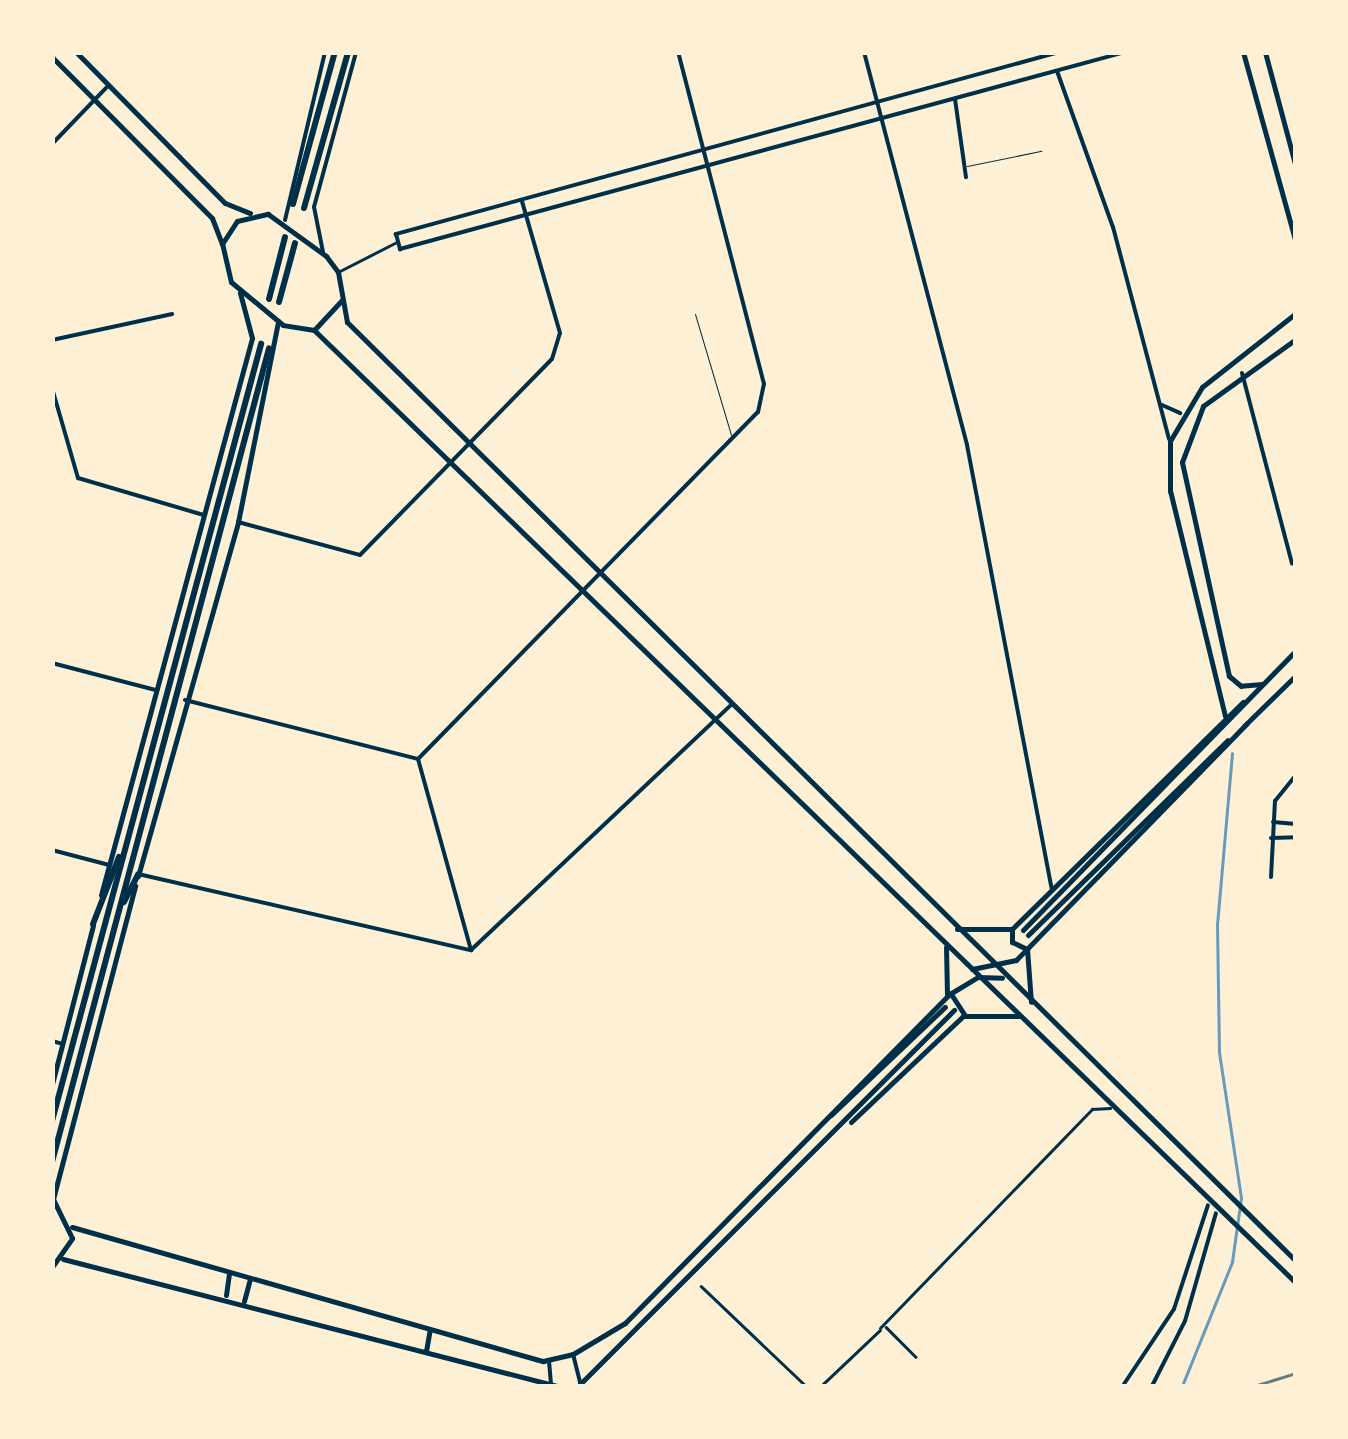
<!DOCTYPE html>
<style>
body{margin:0}
#map{position:relative;width:1348px;height:1439px;overflow:hidden;background:#fdf0d5;font-family:Commissioner,sans-serif}
div>[style]{position:absolute}
[style*='--x']{left:calc(var(--x)*1px);top:calc(var(--y)*1px);width:calc(var(--w)*1px);rotate:calc(var(--a)*1deg)}
.stream>*{height:2.5px;margin:-1.25px;padding:0 1.25px;transform-origin:1.25px;border-radius:1.25px;background:#669bbc}
.service>*{height:1px;margin:-0.5px;padding:0 0.5px;transform-origin:0.5px;border-radius:0.5px;background:#003049}
.pedestrian>*{height:2.5px;margin:-1.25px;padding:0 1.25px;transform-origin:1.25px;border-radius:1.25px;background:#003049}
.minor>*{height:4px;margin:-2px;padding:0 2px;transform-origin:2px;border-radius:2px;background:#003049}
.tertiary>*{height:5px;margin:-2.5px;padding:0 2.5px;transform-origin:2.5px;border-radius:2.5px;background:#003049}
.secondary>*{height:5px;margin:-2.5px;padding:0 2.5px;transform-origin:2.5px;border-radius:2.5px;background:#003049}
.motorway>*{height:6px;margin:-3px;padding:0 3px;transform-origin:3px;border-radius:3px;background:#003049}
.rail>*{height:2.5px;margin:-1.25px;padding:0 1.25px;transform-origin:1.25px;border-radius:1.25px;background:#657d81}
span{translate:-50% -50%;white-space:nowrap;text-align:center;line-height:1.15;-webkit-text-stroke:10px #fdf0d5;paint-order:stroke}
.frame{position:absolute;inset:0;border:55px solid #fdf0d5;pointer-events:none}
</style>
<div id="map">
<div class="stream">
<div style="--x:1182;--y:1386;--w:134;--a:-68"></div>
<div style="--x:1232;--y:1262;--w:65;--a:-82"></div>
<div style="--x:1241;--y:1198;--w:148;--a:-98.6"></div>
<div style="--x:1219;--y:1052;--w:127;--a:-90.9"></div>
<div style="--x:1217;--y:925;--w:172;--a:-85"></div>
</div>
<div class="service">
<div style="--x:967;--y:166;--w:76;--a:-11.5"></div>
<div style="--x:695;--y:314;--w:126;--a:73.4"></div>
</div>
<div class="pedestrian">
<div style="--x:338;--y:272;--w:66;--a:-27"></div>
<div style="--x:701;--y:1286;--w:145;--a:43.6"></div>
<div style="--x:886;--y:1327;--w:42;--a:45"></div>
<div style="--x:880;--y:1328;--w:305;--a:-45.9"></div>
<div style="--x:1092;--y:1109;--w:18;--a:-3"></div>
<div style="--x:821;--y:1386;--w:81;--a:-43.5"></div>
</div>
<div class="minor">
<div style="--x:864;--y:52;--w:406;--a:75.3"></div>
<div style="--x:967;--y:445;--w:452;--a:79.2"></div>
<div style="--x:1059;--y:52;--w:688;--a:164.65"></div>
<div style="--x:396;--y:234;--w:16;--a:75"></div>
<div style="--x:400;--y:249;--w:751;--a:-15.2"></div>
<div style="--x:1057;--y:71;--w:166;--a:70.3"></div>
<div style="--x:1113;--y:227;--w:219;--a:75.2"></div>
<div style="--x:955;--y:99;--w:79;--a:82"></div>
<div style="--x:52;--y:144;--w:81;--a:-46"></div>
<div style="--x:285;--y:220;--w:173;--a:-76.6"></div>
<div style="--x:323;--y:252;--w:46;--a:-101.3"></div>
<div style="--x:314;--y:207;--w:161;--a:-74.8"></div>
<div style="--x:52;--y:340;--w:123;--a:-12.2"></div>
<div style="--x:1242;--y:373;--w:197;--a:75.3"></div>
<div style="--x:52;--y:388;--w:94;--a:73.9"></div>
<div style="--x:78;--y:478;--w:131;--a:16.4"></div>
<div style="--x:1162;--y:405;--w:20;--a:24"></div>
<div style="--x:238;--y:522;--w:126;--a:15.1"></div>
<div style="--x:360;--y:555;--w:274;--a:-45.6"></div>
<div style="--x:552;--y:359;--w:27;--a:-73"></div>
<div style="--x:560;--y:333;--w:137;--a:-106.1"></div>
<div style="--x:52;--y:663;--w:107;--a:14.6"></div>
<div style="--x:185;--y:700;--w:240;--a:14.2"></div>
<div style="--x:418;--y:759;--w:486;--a:-45.6"></div>
<div style="--x:758;--y:412;--w:29;--a:-78"></div>
<div style="--x:764;--y:384;--w:343;--a:-104.5"></div>
<div style="--x:418;--y:759;--w:198;--a:74.5"></div>
<div style="--x:1273;--y:822;--w:23;--a:5"></div>
<div style="--x:1271;--y:838;--w:25;--a:-2"></div>
<div style="--x:52;--y:850;--w:59;--a:14.7"></div>
<div style="--x:138;--y:874;--w:342;--a:12.9"></div>
<div style="--x:471;--y:950;--w:357;--a:-43.3"></div>
<div style="--x:1271;--y:877;--w:76;--a:-87"></div>
<div style="--x:1275;--y:801;--w:33;--a:-51"></div>
<div style="--x:52;--y:1041;--w:11;--a:15"></div>
<div style="--x:573;--y:1354;--w:33;--a:76"></div>
<div style="--x:549;--y:1361;--w:23;--a:85"></div>
<div style="--x:1124;--y:1384;--w:90;--a:-56.3"></div>
<div style="--x:1174;--y:1309;--w:109;--a:-71.9"></div>
<div style="--x:1120;--y:1386;--w:19;--a:0"></div>
<div style="--x:1152;--y:1386;--w:73;--a:-63.1"></div>
<div style="--x:1185;--y:1321;--w:112;--a:-74"></div>
</div>
<div class="tertiary">
<div style="--x:76;--y:52;--w:212;--a:45.4"></div>
<div style="--x:225;--y:203;--w:27;--a:22"></div>
<div style="--x:1243;--y:52;--w:198;--a:74.5"></div>
<div style="--x:1265;--y:52;--w:120;--a:75"></div>
<div style="--x:52;--y:57;--w:227;--a:45.2"></div>
<div style="--x:212;--y:218;--w:28;--a:69"></div>
<div style="--x:1262;--y:684;--w:21;--a:175"></div>
<div style="--x:1241;--y:686;--w:16;--a:-140"></div>
<div style="--x:1229;--y:676;--w:219;--a:-102.4"></div>
<div style="--x:1182;--y:462;--w:60;--a:-69.4"></div>
<div style="--x:1203;--y:406;--w:115;--a:-35.8"></div>
<div style="--x:1225;--y:716;--w:232;--a:-103.7"></div>
<div style="--x:1170;--y:491;--w:50;--a:-90"></div>
<div style="--x:1170;--y:441;--w:63;--a:-59.3"></div>
<div style="--x:1202;--y:387;--w:120;--a:-38.2"></div>
</div>
<div class="secondary">
<div style="--x:342;--y:300;--w:41;--a:133"></div>
<div style="--x:314;--y:330;--w:31;--a:-171"></div>
<div style="--x:283;--y:325;--w:67;--a:-140.4"></div>
<div style="--x:231;--y:282;--w:39;--a:-103"></div>
<div style="--x:222;--y:244;--w:27;--a:-57"></div>
<div style="--x:237;--y:221;--w:32;--a:-13"></div>
<div style="--x:268;--y:214;--w:72;--a:35.9"></div>
<div style="--x:326;--y:256;--w:20;--a:53"></div>
<div style="--x:338;--y:272;--w:51;--a:79.8"></div>
<div style="--x:347;--y:322;--w:1335;--a:44.7"></div>
<div style="--x:314;--y:330;--w:1368;--a:44.14"></div>
<div style="--x:1244;--y:726;--w:73;--a:-44.4"></div>
<div style="--x:138;--y:876;--w:368;--a:-74.2"></div>
<div style="--x:238;--y:522;--w:205;--a:-78.7"></div>
<div style="--x:101;--y:895;--w:577;--a:-74.83"></div>
<div style="--x:252;--y:338;--w:47;--a:-104.9"></div>
<div style="--x:957;--y:929;--w:55;--a:0"></div>
<div style="--x:1012;--y:929;--w:324;--a:-44.5"></div>
<div style="--x:1012;--y:929;--w:13;--a:90"></div>
<div style="--x:1012;--y:942;--w:17;--a:25"></div>
<div style="--x:1023;--y:930;--w:391;--a:-45.7"></div>
<div style="--x:1028;--y:935;--w:279;--a:-44.3"></div>
<div style="--x:946;--y:947;--w:47;--a:88.8"></div>
<div style="--x:1027;--y:949;--w:53;--a:85.7"></div>
<div style="--x:972;--y:969;--w:45;--a:-11.6"></div>
<div style="--x:1016;--y:960;--w:330;--a:-45.7"></div>
<div style="--x:951;--y:994;--w:24;--a:57"></div>
<div style="--x:52;--y:1084;--w:164;--a:-75.5"></div>
<div style="--x:831;--y:1115;--w:157;--a:-43.5"></div>
<div style="--x:851;--y:1122;--w:154;--a:-43.4"></div>
<div style="--x:963;--y:1016;--w:55;--a:0"></div>
<div style="--x:53;--y:1199;--w:324;--a:-75.3"></div>
<div style="--x:72;--y:1227;--w:490;--a:15.9"></div>
<div style="--x:543;--y:1361;--w:31;--a:-13"></div>
<div style="--x:573;--y:1354;--w:61;--a:-30.8"></div>
<div style="--x:625;--y:1323;--w:460;--a:-45.4"></div>
<div style="--x:948;--y:995;--w:35;--a:-31"></div>
<div style="--x:978;--y:977;--w:24;--a:2"></div>
<div style="--x:63;--y:1259;--w:510;--a:14.42"></div>
<div style="--x:52;--y:1267;--w:35;--a:-55"></div>
<div style="--x:72;--y:1238;--w:43;--a:-116"></div>
<div style="--x:226;--y:1295;--w:21;--a:-82"></div>
<div style="--x:244;--y:1301;--w:23;--a:-75"></div>
<div style="--x:426;--y:1351;--w:22;--a:-80"></div>
<div style="--x:578;--y:1386;--w:532;--a:-45"></div>
</div>
<div class="motorway">
<div style="--x:293;--y:204;--w:158;--a:-74.6"></div>
<div style="--x:304;--y:208;--w:162;--a:-74.2"></div>
<div style="--x:269;--y:299;--w:64;--a:-75.5"></div>
<div style="--x:279;--y:302;--w:61;--a:-74.8"></div>
<div style="--x:124;--y:902;--w:31;--a:-63"></div>
<div style="--x:93;--y:924;--w:72;--a:-68.8"></div>
<div style="--x:52;--y:1121;--w:805;--a:-74.94"></div>
<div style="--x:52;--y:1162;--w:842;--a:-75.07"></div>
</div>
<div class="rail">
<div style="--x:1254;--y:1386;--w:44;--a:-17.2"></div>
</div>
<div class="frame"></div>
</div>
